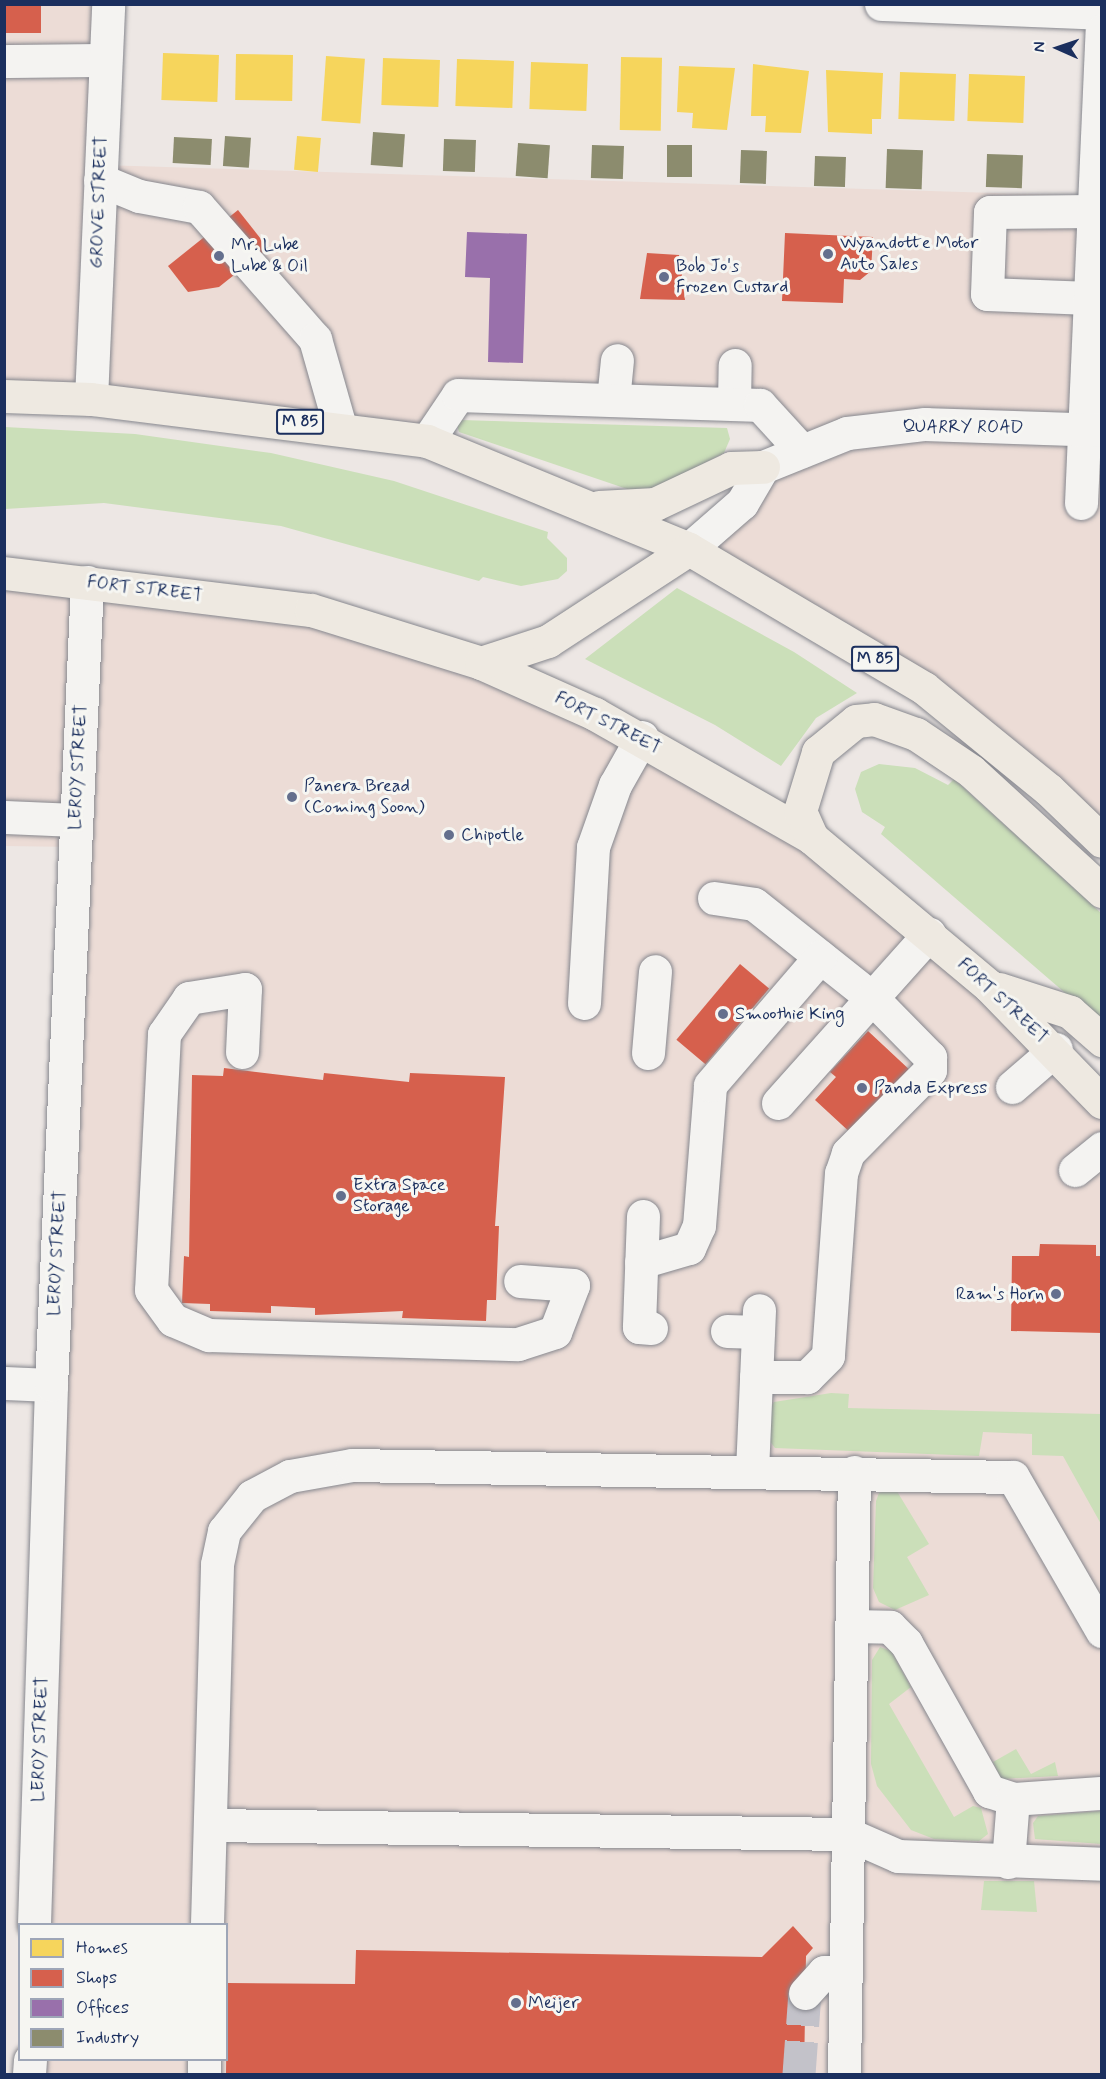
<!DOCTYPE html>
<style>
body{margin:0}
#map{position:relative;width:1106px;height:2079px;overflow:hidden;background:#ede7e4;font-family:Mynerve,sans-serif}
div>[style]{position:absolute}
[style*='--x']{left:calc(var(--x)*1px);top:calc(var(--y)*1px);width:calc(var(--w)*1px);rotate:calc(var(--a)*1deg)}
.built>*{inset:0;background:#ecdcd6}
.green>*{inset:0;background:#cbdfb9}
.homes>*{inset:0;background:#f6d55c;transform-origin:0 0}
.shops>*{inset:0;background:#d6604d;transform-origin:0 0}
.offices>*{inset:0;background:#9970ab}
.industry>*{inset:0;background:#8c8c6e;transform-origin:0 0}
.minor-tunnel>*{height:33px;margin-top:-16.5px;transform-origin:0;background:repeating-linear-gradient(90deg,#c3c2c9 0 33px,transparent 0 49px)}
.roads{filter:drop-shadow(0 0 2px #86878e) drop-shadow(0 0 2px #86878e)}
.minor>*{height:33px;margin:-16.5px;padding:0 16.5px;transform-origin:16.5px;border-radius:16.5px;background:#f4f3f1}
.major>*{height:33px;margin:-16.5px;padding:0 16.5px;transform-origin:16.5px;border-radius:16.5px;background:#eee9e1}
.dots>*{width:16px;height:16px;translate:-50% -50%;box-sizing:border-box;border:3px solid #f6f6f2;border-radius:50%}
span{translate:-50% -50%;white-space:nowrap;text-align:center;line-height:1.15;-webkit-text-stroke:6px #f6f6f2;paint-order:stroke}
.shield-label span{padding:2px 4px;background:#f6f6f2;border:2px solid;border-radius:4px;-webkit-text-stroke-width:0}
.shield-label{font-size:16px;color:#1b2f5e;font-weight:700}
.street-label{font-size:18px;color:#1b2f5e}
.poi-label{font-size:18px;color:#1b2f5e}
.left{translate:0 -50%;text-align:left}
.right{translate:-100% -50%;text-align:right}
.frame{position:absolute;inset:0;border:6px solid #1b2f5e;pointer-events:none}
.legend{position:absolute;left:18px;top:1923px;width:210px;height:138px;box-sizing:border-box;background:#f6f6f2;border:2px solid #9ea6b7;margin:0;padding:8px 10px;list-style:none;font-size:18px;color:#1b2f5e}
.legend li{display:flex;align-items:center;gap:12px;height:30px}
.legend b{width:30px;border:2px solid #9ea6b7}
.north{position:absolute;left:1028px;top:18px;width:60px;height:60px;-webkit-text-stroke:4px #f6f6f2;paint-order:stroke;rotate:273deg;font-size:16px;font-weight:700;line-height:24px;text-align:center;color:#1b2f5e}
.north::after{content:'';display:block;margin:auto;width:21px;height:27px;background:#1b2f5e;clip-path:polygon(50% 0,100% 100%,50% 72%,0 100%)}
</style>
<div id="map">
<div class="built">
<div style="clip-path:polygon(5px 5px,108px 5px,101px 165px,1094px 196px,1102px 430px,1101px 841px,1048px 789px,689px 549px,802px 451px,760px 405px,458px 395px,427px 441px,5px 396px)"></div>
<div style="clip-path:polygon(5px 573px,136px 586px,481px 663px,812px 838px,1102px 1102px,1101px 2074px,29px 2074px,30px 2060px,226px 2060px,226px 1924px,34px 1924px,74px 847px,5px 846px)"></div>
</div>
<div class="green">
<div style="clip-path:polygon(461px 420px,727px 428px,730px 439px,724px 453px,657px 488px,630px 490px,459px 432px,456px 422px)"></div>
<div style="clip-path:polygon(5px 427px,135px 434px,271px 453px,394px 481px,548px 532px,547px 538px,567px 558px,567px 571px,558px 579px,521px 586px,483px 577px,479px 581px,281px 526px,104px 503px,5px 509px)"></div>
<div style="clip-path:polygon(677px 588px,794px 652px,857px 693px,816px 718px,781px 766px,715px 725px,585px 659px)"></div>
<div style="clip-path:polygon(879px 764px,915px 768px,948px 785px,954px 779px,1101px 913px,1101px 1024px,881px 834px,885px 827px,862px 812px,855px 789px,861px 772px)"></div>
<div style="clip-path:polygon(831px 1393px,849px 1394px,848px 1408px,1101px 1414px,1101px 1524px,1063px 1456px,1032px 1455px,1032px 1434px,983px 1432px,979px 1456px,775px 1448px,769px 1440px,768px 1411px,774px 1402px)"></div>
<div style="clip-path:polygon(895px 1488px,929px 1544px,907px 1557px,929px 1595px,895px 1610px,879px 1602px,873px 1588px,876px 1501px,879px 1493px)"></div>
<div style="clip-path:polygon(880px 1647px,891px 1651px,911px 1687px,889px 1704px,954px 1817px,973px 1806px,981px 1808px,988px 1834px,979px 1841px,934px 1839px,911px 1830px,877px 1786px,871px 1764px,872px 1660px)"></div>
<div style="clip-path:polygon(1016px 1749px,1031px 1774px,1055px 1762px,1058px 1776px,1001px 1779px,993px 1762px)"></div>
<div style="clip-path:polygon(1101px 1811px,1101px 1844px,1035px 1839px,1033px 1823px,1038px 1816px)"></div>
<div style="clip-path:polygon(984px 1881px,1034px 1881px,1037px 1912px,981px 1910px)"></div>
</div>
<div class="homes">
<div style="left:163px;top:53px;width:56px;height:47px;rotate:2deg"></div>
<div style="left:236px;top:54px;width:57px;height:46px;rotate:1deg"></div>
<div style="left:326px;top:56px;width:39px;height:65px;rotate:4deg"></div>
<div style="left:621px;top:57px;width:41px;height:73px;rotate:1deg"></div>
<div style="left:383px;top:58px;width:57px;height:47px;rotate:2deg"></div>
<div style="left:457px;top:59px;width:57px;height:47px;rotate:2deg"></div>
<div style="left:531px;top:62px;width:57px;height:47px;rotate:2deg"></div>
<div style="clip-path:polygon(753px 64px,809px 71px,801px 133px,765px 132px,766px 116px,751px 116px)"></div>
<div style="clip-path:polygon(679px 66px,735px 68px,727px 130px,692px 128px,693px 113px,677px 112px)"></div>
<div style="clip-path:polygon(826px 70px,883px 73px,881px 119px,872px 119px,872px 134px,828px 132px)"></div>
<div style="left:900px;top:72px;width:56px;height:47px;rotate:2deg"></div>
<div style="left:969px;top:74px;width:56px;height:47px;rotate:2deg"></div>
<div style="left:297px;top:136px;width:24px;height:34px;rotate:5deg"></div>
</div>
<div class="shops">
<div style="left:4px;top:4px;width:37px;height:29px"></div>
<div style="clip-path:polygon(238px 210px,268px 248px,219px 287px,188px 292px,168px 266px)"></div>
<div style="clip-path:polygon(785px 233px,873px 237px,871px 271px,860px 280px,844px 279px,843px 303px,782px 301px)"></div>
<div style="clip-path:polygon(647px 253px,679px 255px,685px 300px,640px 299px)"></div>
<div style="left:740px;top:964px;width:38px;height:99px;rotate:40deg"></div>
<div style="clip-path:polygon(868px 1031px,913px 1073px,854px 1136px,815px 1100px,836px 1077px,830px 1072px)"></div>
<div style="clip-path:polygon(224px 1068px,323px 1080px,324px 1073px,409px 1082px,410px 1073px,505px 1077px,495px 1226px,499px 1226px,496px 1300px,487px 1300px,486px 1321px,402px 1318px,403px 1311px,315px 1315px,315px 1308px,271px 1306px,271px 1313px,210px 1311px,210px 1304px,182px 1303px,184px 1256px,189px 1257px,192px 1075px,223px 1076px)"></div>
<div style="clip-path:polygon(1040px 1244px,1096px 1245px,1096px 1256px,1102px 1256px,1102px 1333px,1011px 1331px,1012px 1256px,1039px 1256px)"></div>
<div style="clip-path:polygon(793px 1926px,813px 1948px,806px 1956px,804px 2074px,226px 2074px,227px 1983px,355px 1984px,356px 1950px,762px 1957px)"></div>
</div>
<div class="offices">
<div style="clip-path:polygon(467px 232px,527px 234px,523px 363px,488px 362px,490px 278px,465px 277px)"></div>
</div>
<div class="industry">
<div style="left:373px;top:132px;width:32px;height:33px;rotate:4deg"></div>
<div style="left:225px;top:136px;width:26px;height:30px;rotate:4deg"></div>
<div style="left:174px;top:137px;width:38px;height:26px;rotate:3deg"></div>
<div style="left:444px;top:139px;width:32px;height:32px;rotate:2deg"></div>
<div style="left:518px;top:143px;width:32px;height:33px;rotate:4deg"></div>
<div style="left:592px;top:145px;width:32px;height:33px;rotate:2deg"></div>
<div style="left:667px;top:145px;width:25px;height:32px"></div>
<div style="left:887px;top:149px;width:36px;height:39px;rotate:2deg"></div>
<div style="left:741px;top:150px;width:26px;height:33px;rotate:2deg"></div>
<div style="left:987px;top:154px;width:36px;height:33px;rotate:2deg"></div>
<div style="left:815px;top:156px;width:31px;height:30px;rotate:2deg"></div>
</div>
<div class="minor-tunnel">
<div style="--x:799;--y:2074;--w:81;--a:-85.8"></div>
</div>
<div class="roads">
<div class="minor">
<div style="--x:881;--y:4;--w:221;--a:2.3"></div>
<div style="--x:4;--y:61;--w:101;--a:-0.6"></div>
<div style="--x:100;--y:180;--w:42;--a:22.3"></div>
<div style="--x:139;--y:196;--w:61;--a:10.4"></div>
<div style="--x:199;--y:207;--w:176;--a:48.7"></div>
<div style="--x:315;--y:339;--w:91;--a:74.1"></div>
<div style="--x:1090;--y:298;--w:103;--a:-177.8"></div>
<div style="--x:987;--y:294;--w:82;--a:-87.9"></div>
<div style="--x:990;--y:212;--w:104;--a:-0.6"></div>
<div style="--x:91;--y:399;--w:395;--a:-87.5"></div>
<div style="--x:613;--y:400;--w:40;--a:-84.3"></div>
<div style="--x:734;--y:404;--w:39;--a:-89"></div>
<div style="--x:427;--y:441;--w:55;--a:-56"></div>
<div style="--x:458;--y:395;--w:302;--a:1.9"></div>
<div style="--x:760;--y:405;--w:62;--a:47.6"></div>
<div style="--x:1081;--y:503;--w:473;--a:-87.5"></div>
<div style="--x:689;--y:549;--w:70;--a:-41"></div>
<div style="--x:742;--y:503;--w:42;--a:-59.7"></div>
<div style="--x:763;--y:467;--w:91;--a:-22"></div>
<div style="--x:847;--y:433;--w:79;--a:-6.6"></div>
<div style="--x:925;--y:424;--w:177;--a:1.9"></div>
<div style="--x:4;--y:817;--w:72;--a:2.4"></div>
<div style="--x:714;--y:898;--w:40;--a:8.5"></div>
<div style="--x:754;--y:904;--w:151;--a:38.5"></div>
<div style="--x:872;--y:998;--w:83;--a:45.5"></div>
<div style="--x:930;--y:1057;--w:13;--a:90"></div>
<div style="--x:930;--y:1070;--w:117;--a:134.7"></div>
<div style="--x:848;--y:1153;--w:21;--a:109"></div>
<div style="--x:841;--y:1173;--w:183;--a:94.1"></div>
<div style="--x:828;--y:1356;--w:30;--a:135"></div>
<div style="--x:807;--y:1377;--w:51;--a:180"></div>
<div style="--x:584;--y:1003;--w:156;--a:-86.7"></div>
<div style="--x:593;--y:847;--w:66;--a:-70.5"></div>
<div style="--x:615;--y:785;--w:55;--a:-60.6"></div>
<div style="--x:242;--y:1052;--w:63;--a:-87.3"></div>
<div style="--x:245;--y:989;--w:57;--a:170.9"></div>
<div style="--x:189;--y:998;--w:44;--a:124.8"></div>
<div style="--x:164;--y:1034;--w:256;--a:92.9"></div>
<div style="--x:151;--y:1290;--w:37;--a:54"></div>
<div style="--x:173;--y:1320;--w:39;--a:23"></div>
<div style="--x:209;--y:1335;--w:309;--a:1.7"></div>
<div style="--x:518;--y:1344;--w:39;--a:-18"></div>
<div style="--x:555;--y:1332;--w:50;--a:-69"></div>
<div style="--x:573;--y:1285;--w:53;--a:-175.7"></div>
<div style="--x:648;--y:1053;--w:82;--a:-85.1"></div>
<div style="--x:1012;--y:1087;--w:58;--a:-40.8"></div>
<div style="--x:778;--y:1103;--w:227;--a:-48.2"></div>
<div style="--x:1075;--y:1170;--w:35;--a:-39"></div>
<div style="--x:643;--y:1216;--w:111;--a:92.1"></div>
<div style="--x:639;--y:1327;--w:12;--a:5"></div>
<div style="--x:641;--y:1262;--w:50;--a:-16.3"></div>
<div style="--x:689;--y:1248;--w:24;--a:-66"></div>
<div style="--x:699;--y:1226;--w:141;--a:-85.5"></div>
<div style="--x:710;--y:1085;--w:169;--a:-49.3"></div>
<div style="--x:727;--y:1331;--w:31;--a:2"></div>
<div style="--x:4;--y:1383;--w:47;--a:2.4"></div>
<div style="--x:752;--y:1471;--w:161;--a:-87.5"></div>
<div style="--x:851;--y:1626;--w:39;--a:1"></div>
<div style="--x:890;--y:1627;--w:23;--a:45"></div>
<div style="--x:906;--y:1643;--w:170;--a:60.7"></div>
<div style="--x:989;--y:1791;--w:25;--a:18"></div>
<div style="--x:1013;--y:1799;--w:89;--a:-3.9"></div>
<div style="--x:210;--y:1825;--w:638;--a:0.81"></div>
<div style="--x:848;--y:1834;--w:55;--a:23.7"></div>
<div style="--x:898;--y:1856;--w:204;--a:2.2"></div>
<div style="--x:1008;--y:1862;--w:63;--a:-85.5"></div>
<div style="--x:34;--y:1924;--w:539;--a:-88.19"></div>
<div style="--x:51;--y:1385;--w:804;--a:-87.43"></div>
<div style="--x:207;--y:1924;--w:360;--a:-88.4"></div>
<div style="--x:217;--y:1564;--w:34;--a:-78"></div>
<div style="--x:224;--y:1531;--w:45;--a:-51.3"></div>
<div style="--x:252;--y:1496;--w:43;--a:-27.8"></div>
<div style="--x:290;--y:1476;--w:63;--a:-10.1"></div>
<div style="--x:352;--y:1465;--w:661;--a:1.04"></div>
<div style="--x:1013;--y:1477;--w:178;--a:60"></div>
<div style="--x:805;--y:1993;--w:28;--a:-48"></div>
<div style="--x:824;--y:1972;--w:21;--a:0"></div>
<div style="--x:29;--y:2074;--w:14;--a:-86"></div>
<div style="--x:204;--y:2074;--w:14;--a:-90"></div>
<div style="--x:844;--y:2074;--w:602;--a:-89.05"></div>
</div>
<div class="major">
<div style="--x:4;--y:396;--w:87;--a:2"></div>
<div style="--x:91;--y:399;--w:339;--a:7.1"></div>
<div style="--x:427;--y:441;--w:283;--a:22.4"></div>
<div style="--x:689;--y:549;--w:273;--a:30.6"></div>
<div style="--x:924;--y:688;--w:160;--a:39.2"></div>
<div style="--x:1048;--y:789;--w:75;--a:43.9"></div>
<div style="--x:599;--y:507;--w:56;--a:-3.1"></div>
<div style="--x:655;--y:504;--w:84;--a:-25.3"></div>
<div style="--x:731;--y:468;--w:32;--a:-2"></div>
<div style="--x:4;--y:573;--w:309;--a:6.9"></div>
<div style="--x:311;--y:610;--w:178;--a:17.3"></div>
<div style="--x:481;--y:663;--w:125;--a:24.1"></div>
<div style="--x:595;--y:714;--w:250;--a:29.7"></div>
<div style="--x:812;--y:838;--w:231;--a:39.9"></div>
<div style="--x:989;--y:986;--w:162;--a:45.8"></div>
<div style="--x:481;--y:663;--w:71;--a:-18.2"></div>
<div style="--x:548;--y:641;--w:168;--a:-33.1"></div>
<div style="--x:812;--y:838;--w:30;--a:-114"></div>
<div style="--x:800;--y:811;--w:62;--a:-73"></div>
<div style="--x:818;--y:752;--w:49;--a:-39.2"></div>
<div style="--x:856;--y:721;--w:18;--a:-6"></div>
<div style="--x:874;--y:719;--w:45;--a:19.7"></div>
<div style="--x:916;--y:734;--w:66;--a:33.9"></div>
<div style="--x:971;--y:771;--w:178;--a:42.5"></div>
<div style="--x:999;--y:989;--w:75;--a:17.9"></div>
<div style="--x:1070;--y:1012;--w:43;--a:41.2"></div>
</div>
</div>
<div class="dots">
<div style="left:828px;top:254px;background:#646f8d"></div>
<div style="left:219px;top:256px;background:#646f8d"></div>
<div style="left:664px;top:277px;background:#646f8d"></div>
<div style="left:292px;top:797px;background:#646f8d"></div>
<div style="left:449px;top:835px;background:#646f8d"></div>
<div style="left:723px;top:1014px;background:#646f8d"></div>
<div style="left:862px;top:1088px;background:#646f8d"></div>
<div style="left:341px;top:1196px;background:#646f8d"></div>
<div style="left:1056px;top:1294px;background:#646f8d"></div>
<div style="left:516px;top:2003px;background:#646f8d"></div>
</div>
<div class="shield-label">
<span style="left:300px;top:422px">M 85</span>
<span style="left:875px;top:659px">M 85</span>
</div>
<div class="street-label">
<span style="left:99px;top:202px;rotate:-88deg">GROVE STREET</span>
<span style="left:963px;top:427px">QUARRY ROAD</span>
<span style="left:145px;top:589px;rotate:7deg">FORT STREET</span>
<span style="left:608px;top:723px;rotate:27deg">FORT STREET</span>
<span style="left:78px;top:767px;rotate:-87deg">LEROY STREET</span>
<span style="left:1003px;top:1001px;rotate:43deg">FORT STREET</span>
<span style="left:57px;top:1253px;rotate:-87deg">LEROY STREET</span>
<span style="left:40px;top:1739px;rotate:-88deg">LEROY STREET</span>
</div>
<div class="poi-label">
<span class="left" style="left:840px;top:254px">Wyandotte Motor<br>Auto Sales</span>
<span class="left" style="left:231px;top:256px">Mr. Lube<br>Lube &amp; Oil</span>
<span class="left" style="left:676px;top:277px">Bob Jo's<br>Frozen Custard</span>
<span class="left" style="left:304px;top:797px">Panera Bread<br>(Coming Soon)</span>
<span class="left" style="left:461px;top:835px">Chipotle</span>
<span class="left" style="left:735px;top:1014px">Smoothie King</span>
<span class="left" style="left:874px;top:1088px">Panda Express</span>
<span class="left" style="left:353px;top:1196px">Extra Space<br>Storage</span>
<span class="right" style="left:1044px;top:1294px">Ram's Horn</span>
<span class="left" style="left:528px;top:2003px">Meijer</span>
</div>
<div class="frame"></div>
<ul class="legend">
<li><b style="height:16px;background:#f6d55c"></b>Homes</li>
<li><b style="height:16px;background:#d6604d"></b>Shops</li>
<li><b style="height:16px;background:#9970ab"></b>Offices</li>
<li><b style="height:16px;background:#8c8c6e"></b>Industry</li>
</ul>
<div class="north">N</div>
</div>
